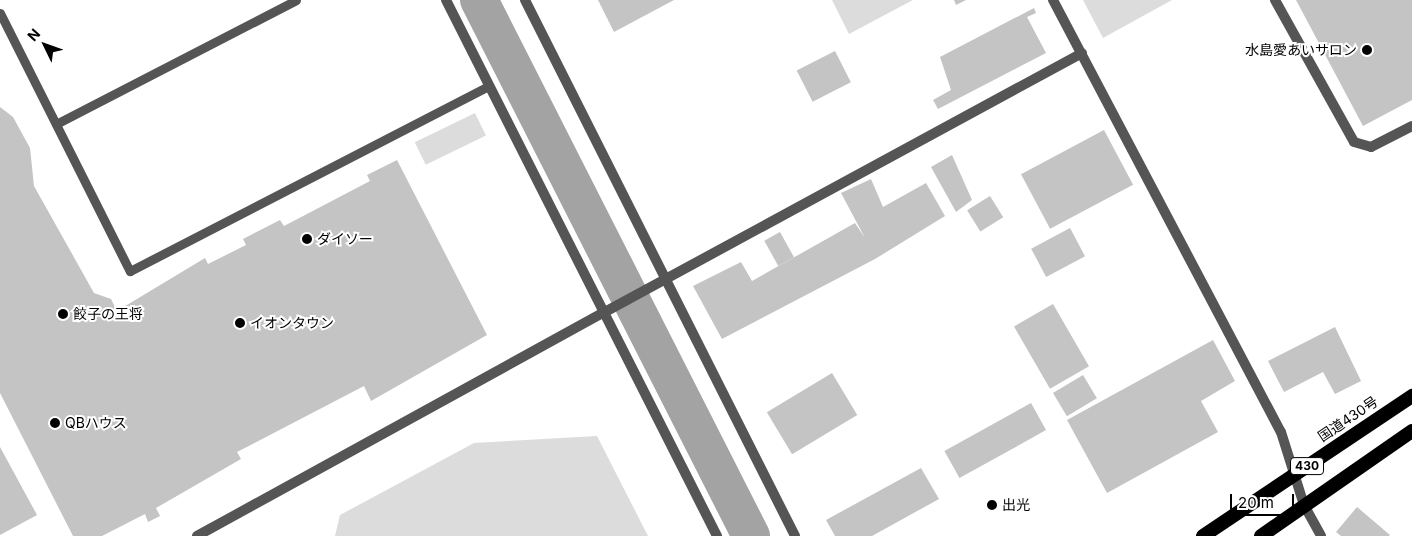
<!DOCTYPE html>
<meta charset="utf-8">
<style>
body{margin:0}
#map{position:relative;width:1412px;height:536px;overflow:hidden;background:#fff;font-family:Inter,"Noto Sans JP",sans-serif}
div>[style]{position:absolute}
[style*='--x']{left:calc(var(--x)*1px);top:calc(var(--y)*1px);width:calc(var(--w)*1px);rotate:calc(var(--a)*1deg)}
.green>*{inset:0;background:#dcdcdc;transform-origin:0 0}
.stream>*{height:6px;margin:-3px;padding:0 3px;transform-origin:3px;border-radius:3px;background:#a3a3a3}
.river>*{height:38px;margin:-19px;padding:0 19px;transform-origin:19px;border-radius:19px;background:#a3a3a3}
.building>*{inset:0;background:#c4c4c4;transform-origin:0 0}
.service>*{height:9px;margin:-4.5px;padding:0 4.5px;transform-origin:4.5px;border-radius:4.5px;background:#555}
.minor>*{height:10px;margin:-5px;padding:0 5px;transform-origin:5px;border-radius:5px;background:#555}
.tertiary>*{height:10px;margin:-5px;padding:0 5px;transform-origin:5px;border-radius:5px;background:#555}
.trunk>*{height:14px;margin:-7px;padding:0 7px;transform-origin:7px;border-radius:7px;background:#000}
.dots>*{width:14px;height:14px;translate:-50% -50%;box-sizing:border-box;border:2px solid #fff;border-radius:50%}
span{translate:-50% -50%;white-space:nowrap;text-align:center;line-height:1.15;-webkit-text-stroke:4px #fff;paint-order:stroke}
.shield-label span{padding:1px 4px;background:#fff;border:1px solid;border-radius:4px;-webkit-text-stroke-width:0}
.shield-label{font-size:12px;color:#000;font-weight:700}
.poi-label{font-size:14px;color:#000}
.right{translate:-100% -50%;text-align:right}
.left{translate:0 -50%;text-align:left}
.street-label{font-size:14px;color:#000}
.north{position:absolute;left:20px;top:20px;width:50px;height:50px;-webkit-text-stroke:4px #fff;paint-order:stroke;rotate:312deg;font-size:14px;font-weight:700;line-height:20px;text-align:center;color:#000}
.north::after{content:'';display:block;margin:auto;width:18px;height:22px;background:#000;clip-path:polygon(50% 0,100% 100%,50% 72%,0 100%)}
.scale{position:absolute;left:1230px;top:494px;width:64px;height:22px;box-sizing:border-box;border:2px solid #000;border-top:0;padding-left:6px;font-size:15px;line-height:18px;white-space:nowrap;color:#000;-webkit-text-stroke:4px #fff;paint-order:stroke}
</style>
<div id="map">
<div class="green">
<div style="clip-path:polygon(832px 0,913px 0,849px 34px)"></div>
<div style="clip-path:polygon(1083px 0,1172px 0,1103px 38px)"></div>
<div style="left:475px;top:113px;width:25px;height:67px;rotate:64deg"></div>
<div style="clip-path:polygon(597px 436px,648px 536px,335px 536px,340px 515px,474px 443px)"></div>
</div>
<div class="stream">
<div style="--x:494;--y:0;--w:600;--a:63.35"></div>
</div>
<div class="river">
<div style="--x:479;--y:0;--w:601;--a:63.09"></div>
</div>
<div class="building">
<div style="clip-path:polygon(598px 0,674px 0,614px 32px)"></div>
<div style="clip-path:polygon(954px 0,966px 0,956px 5px)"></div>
<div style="clip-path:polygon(1296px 0,1412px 0,1412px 100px,1363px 126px)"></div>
<div style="clip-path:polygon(1034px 8px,1036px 13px,1027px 17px,1046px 53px,938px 109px,933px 100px,951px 90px,940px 57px)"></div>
<div style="left:835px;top:51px;width:35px;height:43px;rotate:63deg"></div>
<div style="clip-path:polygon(0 107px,13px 117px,30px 148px,34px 186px,94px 293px,111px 299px,117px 311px,205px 258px,208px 264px,246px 245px,243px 239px,280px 220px,284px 226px,370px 181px,367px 175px,397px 160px,487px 335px,371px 401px,364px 386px,237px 452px,241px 459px,156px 508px,160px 516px,148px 522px,145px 514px,102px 536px,73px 536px,0 393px)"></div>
<div style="left:1104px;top:130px;width:62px;height:94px;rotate:62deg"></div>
<div style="clip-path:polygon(952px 155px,972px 200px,956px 212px,931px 167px)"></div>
<div style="clip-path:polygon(871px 179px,883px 207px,926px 183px,945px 216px,875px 259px,722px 339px,693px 286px,741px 262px,752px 281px,855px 223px,865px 238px,841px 193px)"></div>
<div style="left:990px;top:196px;width:25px;height:27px;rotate:58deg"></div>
<div style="left:1070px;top:228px;width:32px;height:44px;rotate:62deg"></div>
<div style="left:780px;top:232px;width:29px;height:18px;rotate:61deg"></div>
<div style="left:1053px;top:304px;width:72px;height:45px;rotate:60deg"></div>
<div style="clip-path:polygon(1335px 327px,1361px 381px,1335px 394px,1323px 372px,1284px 392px,1268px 361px)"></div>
<div style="clip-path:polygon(1213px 340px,1235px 381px,1201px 401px,1218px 432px,1107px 493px,1067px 420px)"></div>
<div style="left:832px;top:373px;width:49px;height:76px;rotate:59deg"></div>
<div style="left:1083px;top:375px;width:27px;height:35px;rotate:59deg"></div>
<div style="left:1031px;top:403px;width:31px;height:99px;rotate:61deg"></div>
<div style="clip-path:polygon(0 447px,37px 515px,0 535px)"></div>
<div style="clip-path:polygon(921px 468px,939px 499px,872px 536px,835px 536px,826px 520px)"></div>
<div style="clip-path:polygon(1357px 507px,1390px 535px,1389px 536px,1341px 536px,1336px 532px)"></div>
</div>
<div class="service">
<div style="--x:0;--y:13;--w:289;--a:63.3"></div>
<div style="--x:130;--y:271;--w:404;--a:-27.3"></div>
<div style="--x:56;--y:124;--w:270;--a:-27.3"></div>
</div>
<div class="minor">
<div style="--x:1053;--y:0;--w:488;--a:62.2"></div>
<div style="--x:1281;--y:432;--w:77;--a:72.5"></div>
<div style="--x:1304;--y:505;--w:35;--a:61"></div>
<div style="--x:1275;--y:0;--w:162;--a:60.9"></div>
<div style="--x:1354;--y:142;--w:18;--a:16"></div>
<div style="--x:1371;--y:147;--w:46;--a:-27.1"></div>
<div style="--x:603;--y:313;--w:545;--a:-28.49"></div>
</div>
<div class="tertiary">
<div style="--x:446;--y:0;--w:601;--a:63.18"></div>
<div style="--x:525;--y:0;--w:600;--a:63.26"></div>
<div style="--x:197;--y:536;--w:463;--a:-28.8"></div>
</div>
<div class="trunk">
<div style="--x:1203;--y:536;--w:252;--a:-33.8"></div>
<div style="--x:1261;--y:536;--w:184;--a:-34.8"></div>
</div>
<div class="dots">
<div style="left:1367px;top:50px;background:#000"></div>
<div style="left:307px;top:239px;background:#000"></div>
<div style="left:63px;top:314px;background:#000"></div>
<div style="left:240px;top:323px;background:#000"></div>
<div style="left:55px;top:423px;background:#000"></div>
<div style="left:992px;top:505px;background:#000"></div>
</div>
<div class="shield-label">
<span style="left:1307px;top:466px">430</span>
</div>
<div class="poi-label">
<span class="right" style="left:1357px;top:50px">水島愛あいサロン</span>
<span class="left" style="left:317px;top:239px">ダイソー</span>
<span class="left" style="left:73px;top:314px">餃子の王将</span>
<span class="left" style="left:250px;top:323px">イオンタウン</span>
<span class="left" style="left:65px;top:423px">QBハウス</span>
<span class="left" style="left:1002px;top:505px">出光</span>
</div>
<div class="street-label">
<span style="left:1348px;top:419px;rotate:-34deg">国道430号</span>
</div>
<div class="north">N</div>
<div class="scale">20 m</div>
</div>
